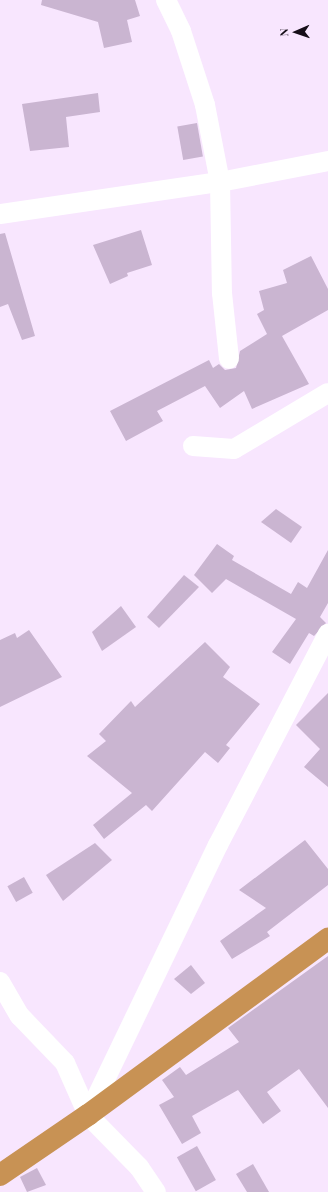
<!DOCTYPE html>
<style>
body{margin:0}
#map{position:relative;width:328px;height:1192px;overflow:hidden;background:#f8e6fe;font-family:"Playfair Display",serif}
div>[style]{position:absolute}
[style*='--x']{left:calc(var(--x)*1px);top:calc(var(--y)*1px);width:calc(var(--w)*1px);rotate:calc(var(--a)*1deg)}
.building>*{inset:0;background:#cab5d1;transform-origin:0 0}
.minor>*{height:20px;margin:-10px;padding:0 10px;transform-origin:10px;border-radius:10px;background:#fff}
.trunk>*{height:22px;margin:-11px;padding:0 11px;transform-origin:11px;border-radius:11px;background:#c89254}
span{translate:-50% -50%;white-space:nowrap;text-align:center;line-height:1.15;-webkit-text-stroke:4px #f8e6fe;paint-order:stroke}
.north{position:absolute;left:276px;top:12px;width:40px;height:40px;-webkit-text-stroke:3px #f8e6fe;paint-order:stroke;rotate:268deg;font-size:11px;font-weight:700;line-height:16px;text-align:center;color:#160e18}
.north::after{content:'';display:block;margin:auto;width:14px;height:18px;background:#160e18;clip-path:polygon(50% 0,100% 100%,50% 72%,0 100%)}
</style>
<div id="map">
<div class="building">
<div style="clip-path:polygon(42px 0,135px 0,140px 16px,127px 20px,132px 42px,104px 48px,98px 22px,41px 5px)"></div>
<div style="clip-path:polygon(98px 93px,100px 112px,66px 117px,69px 147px,30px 151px,22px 104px)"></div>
<div style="left:197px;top:123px;width:34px;height:20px;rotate:80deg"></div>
<div style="clip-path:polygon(141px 230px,152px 265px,127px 273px,128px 276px,110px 284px,93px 245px)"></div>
<div style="clip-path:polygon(5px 233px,35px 336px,22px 340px,8px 304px,0 307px,0 234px)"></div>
<div style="clip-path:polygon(311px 256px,328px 289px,328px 310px,282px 336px,309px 384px,252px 409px,244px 391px,220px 408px,205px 386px,157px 411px,163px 421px,126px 441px,110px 411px,209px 360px,213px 368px,219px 364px,225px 370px,236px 368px,240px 351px,267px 334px,257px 314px,264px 310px,259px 291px,287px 283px,283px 270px)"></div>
<div style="clip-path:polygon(276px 509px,302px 527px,291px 543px,261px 522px)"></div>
<div style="clip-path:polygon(217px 544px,234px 556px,232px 560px,291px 594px,298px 582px,307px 588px,328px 550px,328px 603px,320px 617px,326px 623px,314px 636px,309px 633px,290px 664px,272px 652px,296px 619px,226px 579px,212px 593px,194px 575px)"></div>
<div style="clip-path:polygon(184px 575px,199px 587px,159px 628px,147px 617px)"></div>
<div style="clip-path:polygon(121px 606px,136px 627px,102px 651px,92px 632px)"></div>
<div style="clip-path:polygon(29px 630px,62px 677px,0 707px,0 640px,15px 633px,17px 638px)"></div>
<div style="clip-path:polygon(205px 642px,230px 667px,223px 677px,260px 704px,226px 745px,230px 748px,218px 763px,205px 752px,152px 811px,146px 805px,104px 839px,93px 825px,132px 793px,87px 756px,106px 741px,99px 734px,131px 701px,135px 707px)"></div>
<div style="clip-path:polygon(328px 693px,328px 787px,304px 767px,320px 749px,296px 725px)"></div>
<div style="clip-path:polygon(305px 840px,328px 869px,328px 885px,267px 932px,270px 936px,232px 959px,220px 941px,266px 908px,239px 890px)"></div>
<div style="clip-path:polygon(95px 843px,112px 860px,63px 901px,46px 875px)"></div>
<div style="left:24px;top:877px;width:18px;height:19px;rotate:61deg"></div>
<div style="clip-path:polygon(328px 956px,328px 1108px,299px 1069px,267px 1092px,281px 1111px,263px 1124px,238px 1090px,192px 1116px,201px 1133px,182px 1144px,159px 1105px,174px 1097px,162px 1080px,180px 1067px,186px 1075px,239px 1042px,228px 1028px)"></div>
<div style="clip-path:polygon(191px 965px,205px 983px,191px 994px,174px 979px)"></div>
<div style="left:197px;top:1146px;width:39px;height:23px;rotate:61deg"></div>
<div style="clip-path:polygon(253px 1164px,269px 1192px,247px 1192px,236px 1174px)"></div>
<div style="clip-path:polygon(37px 1168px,46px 1185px,27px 1192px,20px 1177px)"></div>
</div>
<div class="minor">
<div style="--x:166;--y:0;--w:34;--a:64"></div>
<div style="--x:181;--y:31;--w:78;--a:72"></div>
<div style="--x:205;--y:105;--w:78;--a:79"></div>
<div style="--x:220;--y:182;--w:111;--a:89"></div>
<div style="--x:222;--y:293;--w:66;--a:83.9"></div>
<div style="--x:0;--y:214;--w:222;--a:-8.3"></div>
<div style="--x:220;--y:182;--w:110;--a:-11"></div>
<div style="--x:193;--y:446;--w:41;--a:4.2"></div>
<div style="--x:234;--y:449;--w:109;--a:-30.8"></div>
<div style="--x:0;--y:982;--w:39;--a:60"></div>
<div style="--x:20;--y:1016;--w:65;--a:46.2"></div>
<div style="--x:65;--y:1063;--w:57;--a:66.1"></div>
<div style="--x:88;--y:1115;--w:73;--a:45.6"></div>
<div style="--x:139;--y:1167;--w:30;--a:56"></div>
<div style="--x:88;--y:1115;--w:300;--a:-64.3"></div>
<div style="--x:218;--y:845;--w:238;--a:-62.5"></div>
</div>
<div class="trunk">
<div style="--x:0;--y:1175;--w:107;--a:-34.3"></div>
<div style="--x:88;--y:1115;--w:298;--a:-36.3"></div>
</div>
<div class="north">N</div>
</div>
